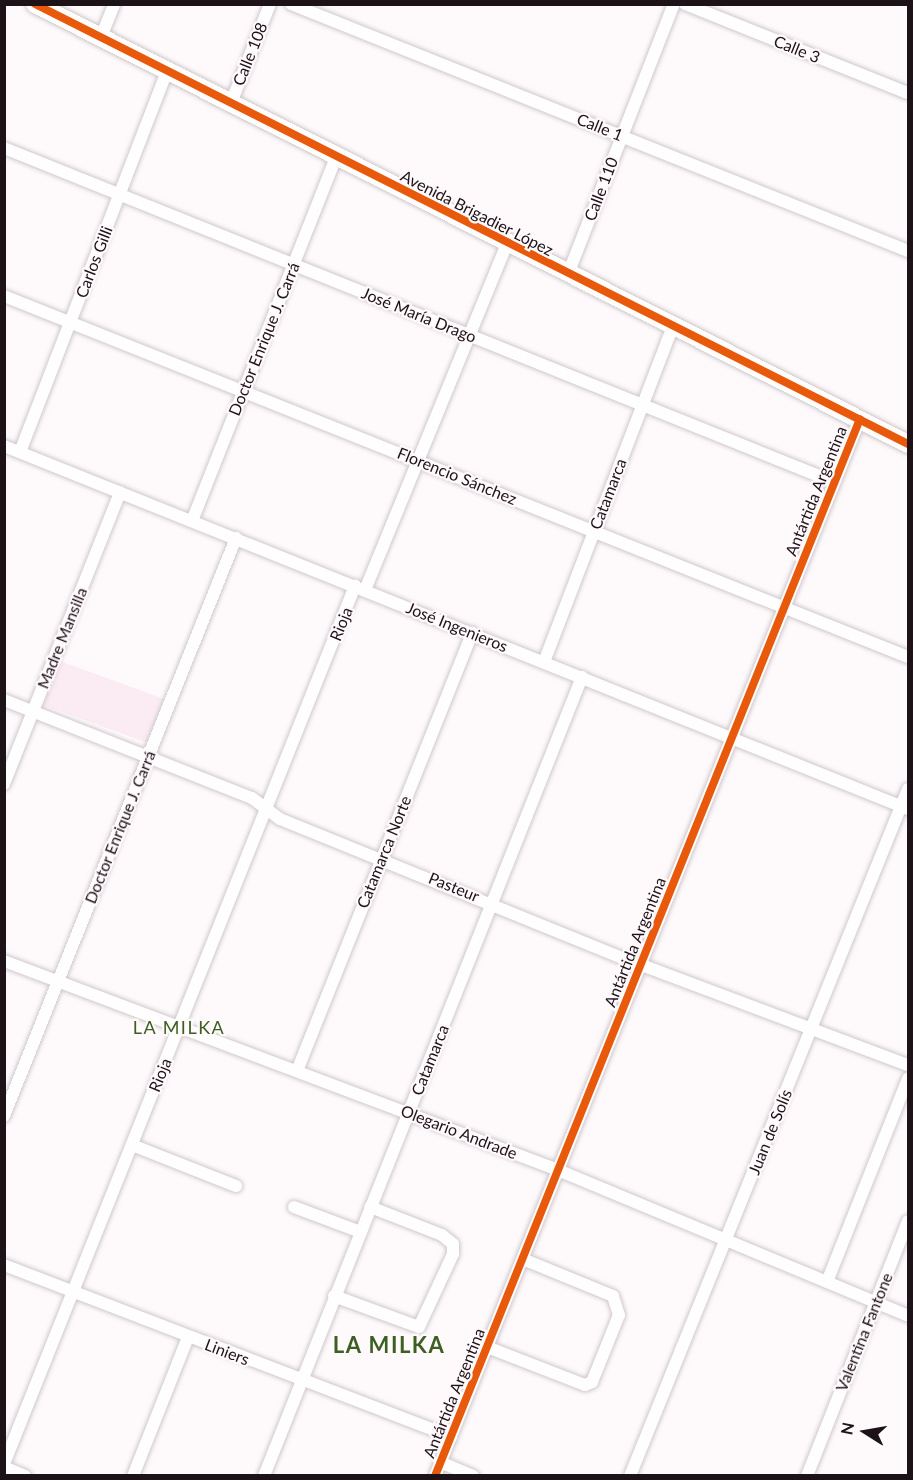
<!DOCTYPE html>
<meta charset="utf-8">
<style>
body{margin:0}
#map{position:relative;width:913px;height:1480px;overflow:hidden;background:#fefafc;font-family:Lato,sans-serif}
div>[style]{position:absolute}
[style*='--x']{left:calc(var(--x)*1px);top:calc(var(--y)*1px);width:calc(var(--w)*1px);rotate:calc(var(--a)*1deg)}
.green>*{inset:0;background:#fbecf4;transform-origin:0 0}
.roads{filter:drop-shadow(0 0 2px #d0c8cc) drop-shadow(0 0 2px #d0c8cc)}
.street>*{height:12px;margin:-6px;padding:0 6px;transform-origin:6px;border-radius:6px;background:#fffeff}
.secondary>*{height:18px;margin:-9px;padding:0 9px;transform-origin:9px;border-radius:9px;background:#fffeff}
.cycleway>*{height:8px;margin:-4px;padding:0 4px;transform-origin:4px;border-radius:4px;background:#e8590c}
span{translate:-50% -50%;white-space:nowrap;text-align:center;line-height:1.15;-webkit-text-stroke:4.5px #fff9fc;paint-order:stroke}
.street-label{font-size:16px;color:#1c1218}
.neighbourhood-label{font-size:18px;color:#3c6021;letter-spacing:1.5px}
.district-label{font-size:22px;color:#3c6021;font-weight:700;letter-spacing:1.5px}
.frame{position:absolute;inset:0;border:6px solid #1c1218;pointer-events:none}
.north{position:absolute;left:835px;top:1402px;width:60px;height:60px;-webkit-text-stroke:4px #fff9fc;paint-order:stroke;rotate:281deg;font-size:16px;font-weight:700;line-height:24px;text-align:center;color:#1c1218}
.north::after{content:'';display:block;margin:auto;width:21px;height:27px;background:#1c1218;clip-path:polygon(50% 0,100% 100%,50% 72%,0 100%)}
</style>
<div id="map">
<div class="green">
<div style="left:60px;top:661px;width:112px;height:47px;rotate:20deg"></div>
</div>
<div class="roads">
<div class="street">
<div style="--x:291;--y:4;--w:665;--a:21.82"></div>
<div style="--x:685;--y:4;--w:240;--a:21.8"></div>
<div style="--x:101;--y:37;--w:35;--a:-68"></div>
<div style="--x:231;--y:103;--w:106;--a:-68.5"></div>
<div style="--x:4;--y:148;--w:895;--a:21.92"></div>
<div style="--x:568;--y:274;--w:290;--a:-68.6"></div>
<div style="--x:4;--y:296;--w:973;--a:21.77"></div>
<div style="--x:4;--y:446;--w:974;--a:21.88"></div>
<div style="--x:20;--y:452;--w:408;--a:-68.9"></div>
<div style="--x:192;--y:521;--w:391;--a:-68.4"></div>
<div style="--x:365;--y:590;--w:375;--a:-67.7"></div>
<div style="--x:544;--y:662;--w:360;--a:-69"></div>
<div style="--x:4;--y:700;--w:267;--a:21.6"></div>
<div style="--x:252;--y:798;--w:35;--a:37"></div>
<div style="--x:280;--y:819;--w:370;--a:22.1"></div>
<div style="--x:623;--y:958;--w:304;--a:20.6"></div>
<div style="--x:4;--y:784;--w:314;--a:-68.3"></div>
<div style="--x:4;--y:961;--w:592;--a:20.67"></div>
<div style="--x:558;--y:1170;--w:379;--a:22.6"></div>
<div style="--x:297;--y:1071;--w:472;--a:-68.2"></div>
<div style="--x:4;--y:1116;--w:623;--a:-68.13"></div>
<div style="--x:132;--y:1145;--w:112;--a:21.5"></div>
<div style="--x:294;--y:1207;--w:71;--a:20.7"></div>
<div style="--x:4;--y:1265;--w:479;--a:21"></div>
<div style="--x:827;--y:1282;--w:219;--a:-68.3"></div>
<div style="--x:334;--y:1296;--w:90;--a:20"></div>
<div style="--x:419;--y:1327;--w:81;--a:-65"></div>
<div style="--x:453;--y:1254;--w:10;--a:-90"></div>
<div style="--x:453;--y:1244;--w:14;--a:-141"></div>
<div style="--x:442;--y:1235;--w:77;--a:-158.7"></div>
<div style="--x:487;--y:1347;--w:105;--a:21.2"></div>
<div style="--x:585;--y:1385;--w:8;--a:-23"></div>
<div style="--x:592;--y:1382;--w:72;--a:-68.1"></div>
<div style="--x:619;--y:1315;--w:20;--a:-108"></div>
<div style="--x:613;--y:1296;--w:97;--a:-157.7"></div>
<div style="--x:440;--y:1462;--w:36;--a:23"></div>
<div style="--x:4;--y:1464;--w:946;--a:-68.21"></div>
<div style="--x:4;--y:1467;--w:23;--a:23"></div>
<div style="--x:133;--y:1476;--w:149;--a:-68.4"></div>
<div style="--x:264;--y:1476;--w:860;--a:-68.3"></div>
<div style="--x:435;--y:1476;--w:1139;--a:-68.1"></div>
<div style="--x:630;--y:1476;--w:741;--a:-67.97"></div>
<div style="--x:807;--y:1476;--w:274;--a:-68.4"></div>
</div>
<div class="secondary">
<div style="--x:35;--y:4;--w:978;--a:26.75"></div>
</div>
</div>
<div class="cycleway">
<div style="--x:35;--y:4;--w:978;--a:26.75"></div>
<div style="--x:435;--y:1476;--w:1139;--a:-68.1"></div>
</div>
<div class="street-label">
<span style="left:797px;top:49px;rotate:22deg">Calle 3</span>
<span style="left:250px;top:54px;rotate:-68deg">Calle 108</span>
<span style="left:600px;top:127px;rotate:22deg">Calle 1</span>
<span style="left:601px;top:189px;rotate:-69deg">Calle 110</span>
<span style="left:477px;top:213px;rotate:27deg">Avenida Brigadier López</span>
<span style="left:94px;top:262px;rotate:-69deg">Carlos Gilli</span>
<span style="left:419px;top:315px;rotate:22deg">José María Drago</span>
<span style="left:264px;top:339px;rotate:-68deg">Doctor Enrique J. Carrá</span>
<span style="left:457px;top:476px;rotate:22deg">Florencio Sánchez</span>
<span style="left:816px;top:491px;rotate:-68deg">Antártida Argentina</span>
<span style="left:608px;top:494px;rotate:-69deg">Catamarca</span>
<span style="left:341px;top:624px;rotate:-68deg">Rioja</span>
<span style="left:457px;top:627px;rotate:22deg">José Ingenieros</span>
<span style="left:62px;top:638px;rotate:-68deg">Madre Mansilla</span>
<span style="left:120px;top:827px;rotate:-68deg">Doctor Enrique J. Carrá</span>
<span style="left:384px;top:852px;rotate:-68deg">Catamarca Norte</span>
<span style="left:454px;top:887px;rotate:22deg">Pasteur</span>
<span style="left:635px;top:942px;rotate:-68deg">Antártida Argentina</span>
<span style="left:430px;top:1060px;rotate:-68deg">Catamarca</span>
<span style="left:160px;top:1075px;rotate:-68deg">Rioja</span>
<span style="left:459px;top:1132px;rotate:21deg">Olegario Andrade</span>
<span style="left:770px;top:1132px;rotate:-68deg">Juan de Solís</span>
<span style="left:864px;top:1332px;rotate:-68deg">Valentina Fantone</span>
<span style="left:227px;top:1352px;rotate:21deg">Liniers</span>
<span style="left:454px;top:1393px;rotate:-68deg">Antártida Argentina</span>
</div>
<div class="neighbourhood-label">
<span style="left:179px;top:1027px">LA MILKA</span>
</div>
<div class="district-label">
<span style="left:389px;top:1345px">LA MILKA</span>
</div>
<div class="frame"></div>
<div class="north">N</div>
</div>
